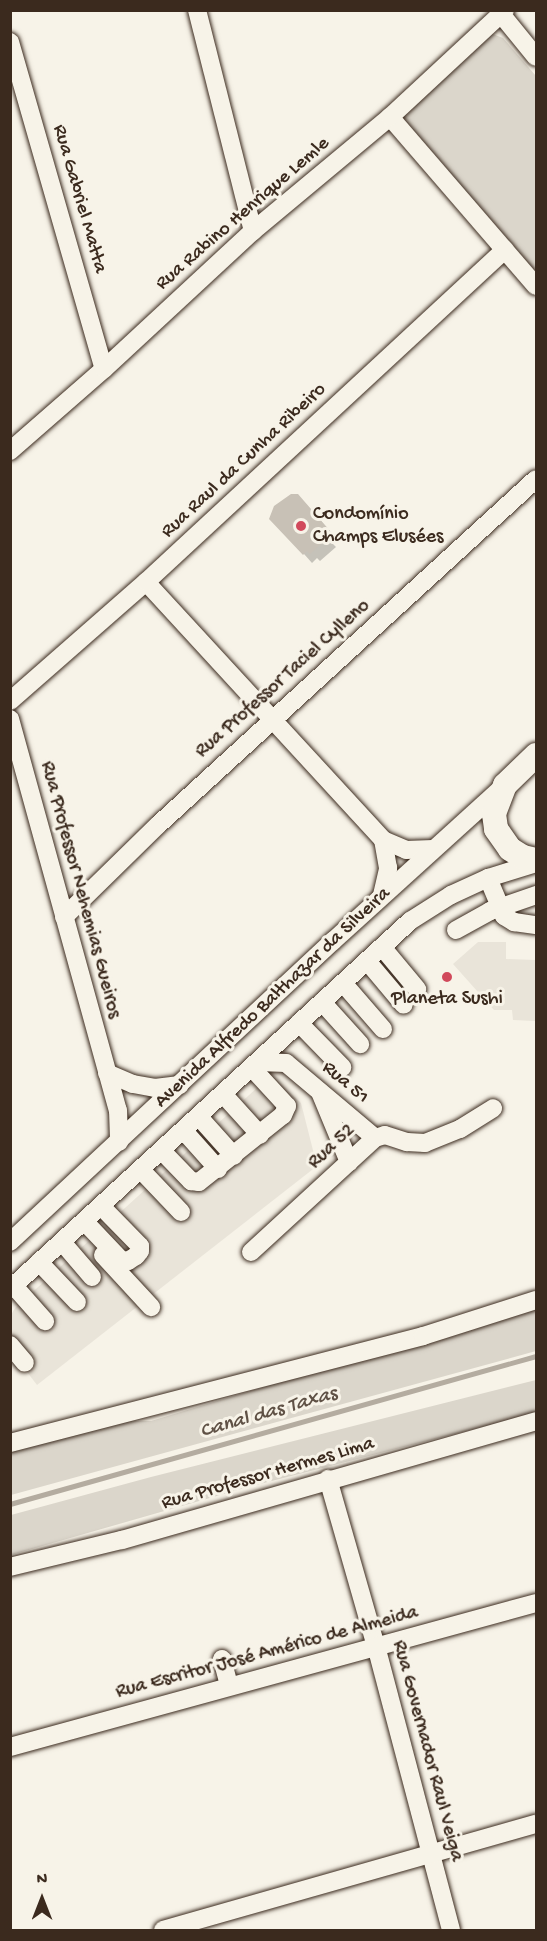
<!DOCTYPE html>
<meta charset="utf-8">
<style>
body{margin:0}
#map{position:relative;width:547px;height:1941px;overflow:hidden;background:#f7f3e8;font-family:"Gochi Hand",sans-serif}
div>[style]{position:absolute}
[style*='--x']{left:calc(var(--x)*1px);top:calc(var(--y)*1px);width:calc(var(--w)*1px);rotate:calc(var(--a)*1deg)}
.built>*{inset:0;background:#e9e4d9}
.green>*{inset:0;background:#dbd6cb}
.shadow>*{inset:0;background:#0003}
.stream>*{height:4.5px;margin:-2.25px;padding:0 2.25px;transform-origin:2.25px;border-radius:2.25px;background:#b4aca0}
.building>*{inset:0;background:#c8c1b6}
.roads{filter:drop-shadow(0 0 2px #3b2a1e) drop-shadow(0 0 2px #3b2a1e)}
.minor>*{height:18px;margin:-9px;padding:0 9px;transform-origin:9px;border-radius:9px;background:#f7f3e8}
.major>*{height:24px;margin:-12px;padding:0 12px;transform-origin:12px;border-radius:12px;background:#f7f3e8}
.dots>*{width:16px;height:16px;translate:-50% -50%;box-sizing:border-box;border:3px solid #f7f3e8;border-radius:50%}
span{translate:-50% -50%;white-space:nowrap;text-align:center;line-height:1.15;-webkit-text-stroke:6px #f7f3e8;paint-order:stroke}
.street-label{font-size:20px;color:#3b2a1e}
.poi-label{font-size:20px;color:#3b2a1e}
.left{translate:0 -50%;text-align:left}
.water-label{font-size:21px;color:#5f5145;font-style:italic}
.frame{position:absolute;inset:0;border:12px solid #3b2a1e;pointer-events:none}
.north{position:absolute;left:12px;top:1869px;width:60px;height:60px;-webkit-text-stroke:4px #f7f3e8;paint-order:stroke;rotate:0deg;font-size:16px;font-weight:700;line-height:24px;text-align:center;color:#3b2a1e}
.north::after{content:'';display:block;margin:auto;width:21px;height:27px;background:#3b2a1e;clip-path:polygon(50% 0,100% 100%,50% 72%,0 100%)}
</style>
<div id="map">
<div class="built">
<div style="clip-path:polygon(478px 942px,506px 942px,506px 959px,536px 960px,536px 1083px,535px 1021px,513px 1020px,512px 1010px,494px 1010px,453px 964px)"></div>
<div style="clip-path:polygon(271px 1075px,301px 1103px,317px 1166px,37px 1385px,11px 1351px,11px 1315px,15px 1308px)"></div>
</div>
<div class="green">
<div style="clip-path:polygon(490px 33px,503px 38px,536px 76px,536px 273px,405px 122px,403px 115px)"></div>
<div style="clip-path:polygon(536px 1305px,536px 1351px,11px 1495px,10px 1451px,112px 1421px,151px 1421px)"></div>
<div style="clip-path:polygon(536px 1380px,536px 1413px,248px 1487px,11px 1555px,11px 1515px,151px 1477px)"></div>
</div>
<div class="shadow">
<div style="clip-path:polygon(306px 504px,338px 540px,333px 544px,336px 547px,320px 561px,317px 558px,312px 563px,304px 554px)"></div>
</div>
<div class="stream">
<div style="--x:10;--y:1504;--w:546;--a:-15.71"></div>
</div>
<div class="building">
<div style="clip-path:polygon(291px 494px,298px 494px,330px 531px,326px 534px,329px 537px,310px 554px,307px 551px,303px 555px,269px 519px,274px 506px)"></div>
</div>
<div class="roads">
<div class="minor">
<div style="--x:197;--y:10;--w:228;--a:75.8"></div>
<div style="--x:501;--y:14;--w:55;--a:50.9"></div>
<div style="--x:10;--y:42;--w:340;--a:74"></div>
<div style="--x:390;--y:117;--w:223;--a:49.2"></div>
<div style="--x:10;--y:451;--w:125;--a:-41.1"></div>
<div style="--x:104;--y:369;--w:203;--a:-42.8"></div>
<div style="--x:253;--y:231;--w:178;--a:-39.8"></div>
<div style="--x:390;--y:117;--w:157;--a:-42.9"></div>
<div style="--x:146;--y:582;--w:350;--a:47.4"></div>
<div style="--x:383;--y:840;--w:25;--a:23"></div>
<div style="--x:406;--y:850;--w:27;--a:-2"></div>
<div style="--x:10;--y:701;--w:181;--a:-41.2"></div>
<div style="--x:146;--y:582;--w:489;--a:-42.8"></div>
<div style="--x:10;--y:719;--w:406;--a:74.6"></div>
<div style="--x:118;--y:1110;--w:32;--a:88"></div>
<div style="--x:488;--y:878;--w:41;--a:67.2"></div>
<div style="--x:504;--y:916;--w:12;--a:31"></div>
<div style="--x:514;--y:922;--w:22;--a:8"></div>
<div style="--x:382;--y:895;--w:28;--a:-77"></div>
<div style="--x:388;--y:868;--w:28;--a:-100"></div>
<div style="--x:64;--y:917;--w:132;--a:-44.4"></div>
<div style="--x:158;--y:825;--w:512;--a:-42.47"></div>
<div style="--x:456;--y:930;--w:39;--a:-29"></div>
<div style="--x:490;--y:911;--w:49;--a:-19.2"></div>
<div style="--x:382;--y:947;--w:55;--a:50.2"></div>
<div style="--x:367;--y:961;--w:57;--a:49.9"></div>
<div style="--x:343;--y:983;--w:61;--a:49"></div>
<div style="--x:322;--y:1002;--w:57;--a:47.9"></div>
<div style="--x:299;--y:1023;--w:62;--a:45.7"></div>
<div style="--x:258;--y:1062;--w:28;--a:2"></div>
<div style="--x:286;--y:1063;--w:116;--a:40.1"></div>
<div style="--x:107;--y:1073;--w:28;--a:23"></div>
<div style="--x:133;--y:1084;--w:22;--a:10"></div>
<div style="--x:155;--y:1088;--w:25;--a:-7"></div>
<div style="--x:320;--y:1092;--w:76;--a:67.5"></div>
<div style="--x:223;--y:1094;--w:55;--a:47.9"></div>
<div style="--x:199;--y:1117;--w:52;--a:48.1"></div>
<div style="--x:184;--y:1131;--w:51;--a:48.2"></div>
<div style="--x:162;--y:1151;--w:42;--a:46"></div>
<div style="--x:191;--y:1181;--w:8;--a:7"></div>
<div style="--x:199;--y:1182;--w:107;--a:-38.6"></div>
<div style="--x:283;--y:1115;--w:10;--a:-66"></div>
<div style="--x:287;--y:1106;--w:52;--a:-132.6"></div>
<div style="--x:141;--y:1170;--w:58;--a:46.4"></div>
<div style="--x:84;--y:1221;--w:54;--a:46.5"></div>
<div style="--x:121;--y:1260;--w:7;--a:8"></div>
<div style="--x:128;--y:1261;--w:9;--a:-32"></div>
<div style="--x:136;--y:1256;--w:6;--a:-51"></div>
<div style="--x:140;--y:1251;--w:5;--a:-90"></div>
<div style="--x:140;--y:1246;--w:56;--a:-134.3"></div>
<div style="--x:10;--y:1242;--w:442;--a:-43"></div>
<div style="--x:333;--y:941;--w:231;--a:-42.2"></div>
<div style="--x:62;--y:1242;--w:46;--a:49.4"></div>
<div style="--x:251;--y:1252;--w:168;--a:-42.6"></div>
<div style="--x:375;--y:1138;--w:10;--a:-17"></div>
<div style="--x:385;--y:1135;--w:23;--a:18"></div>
<div style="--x:407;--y:1142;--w:18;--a:3"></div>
<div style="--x:425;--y:1143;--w:38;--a:-22"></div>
<div style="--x:460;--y:1129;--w:39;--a:-32"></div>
<div style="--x:103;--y:1255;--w:71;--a:47.3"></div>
<div style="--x:39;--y:1262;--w:55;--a:46.5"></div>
<div style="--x:14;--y:1286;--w:47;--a:48.5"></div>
<div style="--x:10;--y:1289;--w:544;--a:-42.61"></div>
<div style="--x:410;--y:921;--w:49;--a:-32.4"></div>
<div style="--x:451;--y:895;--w:41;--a:-24.7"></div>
<div style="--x:488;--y:878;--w:50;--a:-17.4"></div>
<div style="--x:10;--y:1345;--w:23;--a:50"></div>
<div style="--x:10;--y:1443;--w:427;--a:-14.5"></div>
<div style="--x:423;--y:1336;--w:119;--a:-17.7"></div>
<div style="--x:328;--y:1479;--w:174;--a:74"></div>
<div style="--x:376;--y:1646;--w:294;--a:75.2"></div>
<div style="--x:10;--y:1567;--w:115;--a:-13.6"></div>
<div style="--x:122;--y:1540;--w:431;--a:-16"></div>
<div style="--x:222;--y:1659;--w:28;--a:75"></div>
<div style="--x:10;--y:1747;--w:545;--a:-15.31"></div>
<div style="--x:163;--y:1930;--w:388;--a:-15.9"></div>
</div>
<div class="major">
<div style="--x:536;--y:755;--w:43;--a:135.9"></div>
<div style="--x:505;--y:785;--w:31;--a:111"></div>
<div style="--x:494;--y:814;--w:15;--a:82"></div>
<div style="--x:496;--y:829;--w:24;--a:55"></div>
<div style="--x:510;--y:849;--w:15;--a:32"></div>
<div style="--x:523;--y:857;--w:13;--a:13"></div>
</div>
</div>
<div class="dots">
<div style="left:301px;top:526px;background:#d1495b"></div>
<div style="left:447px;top:977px;background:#d1495b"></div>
</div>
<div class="street-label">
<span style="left:79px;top:199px;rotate:74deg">Rua Gabriel Matta</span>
<span style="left:243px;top:214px;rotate:-41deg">Rua Rabino Henrique Lemle</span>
<span style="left:244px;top:461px;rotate:-43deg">Rua Raul da Cunha Ribeiro</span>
<span style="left:283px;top:679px;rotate:-42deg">Rua Professor Taciel Cylleno</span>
<span style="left:80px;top:890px;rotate:75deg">Rua Professor Nehemias Gueiros</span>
<span style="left:273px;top:998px;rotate:-43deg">Avenida Alfredo Balthazar da Silveira</span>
<span style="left:345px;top:1083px;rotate:40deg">Rua 51</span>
<span style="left:332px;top:1147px;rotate:-43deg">Rua 52</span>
<span style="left:268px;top:1474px;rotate:-16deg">Rua Professor Hermes Lima</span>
<span style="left:267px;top:1653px;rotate:-15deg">Rua Escritor José Américo de Almeida</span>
<span style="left:427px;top:1751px;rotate:75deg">Rua Governador Raul Veiga</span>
</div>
<div class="poi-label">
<span class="left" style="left:313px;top:526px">Condomínio<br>Champs Elusées</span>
<span style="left:447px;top:999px">Planeta Sushi</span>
</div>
<div class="water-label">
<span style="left:269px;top:1414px;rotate:-16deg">Canal das Taxas</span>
</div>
<div class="frame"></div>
<div class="north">N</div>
</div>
